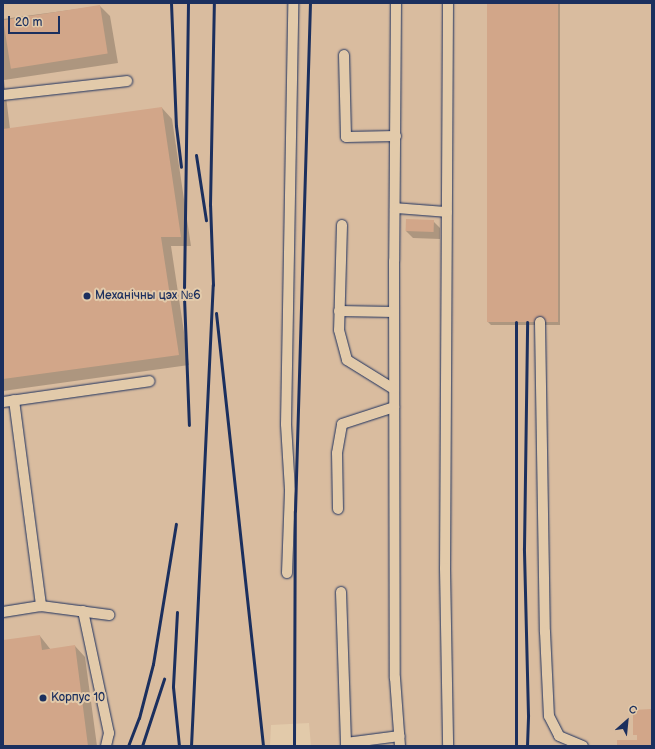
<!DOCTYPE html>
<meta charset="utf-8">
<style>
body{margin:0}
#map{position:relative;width:655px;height:749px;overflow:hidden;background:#e2caaa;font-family:"Balsamiq Sans",sans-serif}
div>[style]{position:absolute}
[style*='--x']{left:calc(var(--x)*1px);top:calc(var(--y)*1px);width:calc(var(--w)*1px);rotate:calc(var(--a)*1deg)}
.built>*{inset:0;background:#d9bc9f}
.shadow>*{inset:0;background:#0003}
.building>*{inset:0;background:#d2a689;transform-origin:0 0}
.roads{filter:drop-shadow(0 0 1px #1b2f5e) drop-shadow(0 0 1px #1b2f5e)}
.service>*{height:10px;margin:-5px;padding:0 5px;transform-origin:5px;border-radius:5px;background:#e2caaa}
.rail>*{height:3px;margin:-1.5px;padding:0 1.5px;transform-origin:1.5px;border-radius:1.5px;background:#1b2f5e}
.dots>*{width:11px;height:11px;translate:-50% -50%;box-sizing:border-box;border:2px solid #e2caaa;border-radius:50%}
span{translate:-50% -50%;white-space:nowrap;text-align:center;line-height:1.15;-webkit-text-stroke:4px #e2caaa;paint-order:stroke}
.poi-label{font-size:12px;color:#1b2f5e}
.left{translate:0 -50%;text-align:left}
.frame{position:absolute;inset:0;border:4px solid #1b2f5e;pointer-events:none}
.north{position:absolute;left:607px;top:701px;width:40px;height:40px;-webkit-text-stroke:3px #e2caaa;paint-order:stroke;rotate:27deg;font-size:11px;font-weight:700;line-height:16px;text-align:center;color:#1b2f5e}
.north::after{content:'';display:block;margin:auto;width:14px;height:18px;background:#1b2f5e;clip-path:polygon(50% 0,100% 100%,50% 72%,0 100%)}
.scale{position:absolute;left:8px;top:16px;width:52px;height:18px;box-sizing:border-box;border:2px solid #1b2f5e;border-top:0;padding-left:5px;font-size:12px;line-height:14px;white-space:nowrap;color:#1b2f5e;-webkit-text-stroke:3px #e2caaa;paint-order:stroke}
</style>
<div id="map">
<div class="built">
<div style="clip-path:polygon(3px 3px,652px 3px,652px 746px,311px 746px,309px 723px,271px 725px,270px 746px,3px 746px)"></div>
</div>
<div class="shadow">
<div style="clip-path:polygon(488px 3px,560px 3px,560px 325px,491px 325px,488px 322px)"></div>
<div style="clip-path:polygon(100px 6px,110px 16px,118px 63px,4px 80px,10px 129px,162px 108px,172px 119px,191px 246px,171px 246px,189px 365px,3px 391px,3px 19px)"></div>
<div style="clip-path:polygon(433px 221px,440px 228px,440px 239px,413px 238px,406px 231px)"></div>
<div style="clip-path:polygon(40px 636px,51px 650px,75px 646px,85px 657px,97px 746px,3px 746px,3px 641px)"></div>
</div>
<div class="building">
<div style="left:487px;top:3px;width:71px;height:319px"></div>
<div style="left:100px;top:5px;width:49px;height:98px;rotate:81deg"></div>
<div style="clip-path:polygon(162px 107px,181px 237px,161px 237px,179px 355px,3px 379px,3px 129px)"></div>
<div style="left:406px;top:219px;width:28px;height:12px;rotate:2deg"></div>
<div style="clip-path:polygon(40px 635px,42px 650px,75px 645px,88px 746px,3px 746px,3px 640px)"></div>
<div style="clip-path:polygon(652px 709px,652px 746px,617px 746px,617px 740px,637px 740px,637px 735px,633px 735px,633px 710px)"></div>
</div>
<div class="roads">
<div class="service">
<div style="--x:396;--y:3;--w:258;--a:90.4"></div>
<div style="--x:394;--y:261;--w:417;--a:89.9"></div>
<div style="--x:395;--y:678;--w:68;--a:85.8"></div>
<div style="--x:448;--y:3;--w:565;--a:90.3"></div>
<div style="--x:445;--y:568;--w:178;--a:89"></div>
<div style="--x:344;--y:55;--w:82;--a:88.6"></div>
<div style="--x:346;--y:137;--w:50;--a:-1.1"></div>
<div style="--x:3;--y:95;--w:125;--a:-6.4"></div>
<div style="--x:395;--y:208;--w:52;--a:4.4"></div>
<div style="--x:342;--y:225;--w:105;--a:91.6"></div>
<div style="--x:339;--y:330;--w:31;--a:75"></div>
<div style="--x:347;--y:360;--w:55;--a:31.7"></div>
<div style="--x:339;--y:311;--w:55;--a:1"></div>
<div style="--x:540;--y:322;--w:310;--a:89.1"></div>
<div style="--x:545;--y:632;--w:84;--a:87.3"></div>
<div style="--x:549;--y:716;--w:22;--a:63"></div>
<div style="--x:559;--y:736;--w:26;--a:23"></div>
<div style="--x:14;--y:400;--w:208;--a:82.5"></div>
<div style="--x:41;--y:606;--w:69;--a:7.5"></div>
<div style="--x:3;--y:402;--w:148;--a:-8.1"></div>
<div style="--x:338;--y:509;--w:56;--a:-91"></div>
<div style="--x:337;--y:453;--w:29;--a:-80"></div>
<div style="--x:342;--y:424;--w:55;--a:-18.1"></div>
<div style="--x:287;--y:573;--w:83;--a:-87.9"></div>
<div style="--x:290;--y:490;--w:66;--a:-93.5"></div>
<div style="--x:286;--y:424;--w:421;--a:-89"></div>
<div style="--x:341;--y:592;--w:154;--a:88.1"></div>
<div style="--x:83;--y:611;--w:125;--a:78"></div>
<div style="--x:109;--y:733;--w:13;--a:103"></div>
<div style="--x:3;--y:612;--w:38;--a:-9"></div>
<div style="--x:346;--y:743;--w:54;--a:-7.4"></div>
</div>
</div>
<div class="rail">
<div style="--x:171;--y:3;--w:123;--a:87.7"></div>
<div style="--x:176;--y:126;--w:41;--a:83"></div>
<div style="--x:188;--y:3;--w:294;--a:90.8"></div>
<div style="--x:184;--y:297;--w:128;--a:87.8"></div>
<div style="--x:196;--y:155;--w:66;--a:81.3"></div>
<div style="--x:216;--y:313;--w:436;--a:83.8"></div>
<div style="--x:516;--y:322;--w:424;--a:90"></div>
<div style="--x:177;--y:612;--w:75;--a:93.1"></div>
<div style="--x:173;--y:687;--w:59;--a:84.2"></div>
<div style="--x:128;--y:746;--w:30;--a:-69"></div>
<div style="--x:139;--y:718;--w:56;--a:-75.5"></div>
<div style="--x:153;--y:664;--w:142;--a:-80.7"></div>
<div style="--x:142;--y:746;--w:71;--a:-71.8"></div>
<div style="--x:191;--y:746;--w:462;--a:-87.3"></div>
<div style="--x:213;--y:285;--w:80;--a:-92.1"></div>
<div style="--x:210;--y:205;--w:202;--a:-88.9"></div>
<div style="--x:294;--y:746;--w:235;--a:-89.8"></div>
<div style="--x:295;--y:511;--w:508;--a:-88.31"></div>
<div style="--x:527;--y:746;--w:31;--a:-88"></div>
<div style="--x:528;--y:715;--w:167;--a:-91.4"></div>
<div style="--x:524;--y:548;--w:226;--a:-89.2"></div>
</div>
<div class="dots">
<div style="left:87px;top:296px;background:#1b2f5e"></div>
<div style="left:43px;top:698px;background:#1b2f5e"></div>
</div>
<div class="poi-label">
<span class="left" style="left:95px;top:296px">Механічны цэх №6</span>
<span class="left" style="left:51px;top:698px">Корпус 10</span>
</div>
<div class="frame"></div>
<div class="north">С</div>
<div class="scale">20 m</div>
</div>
